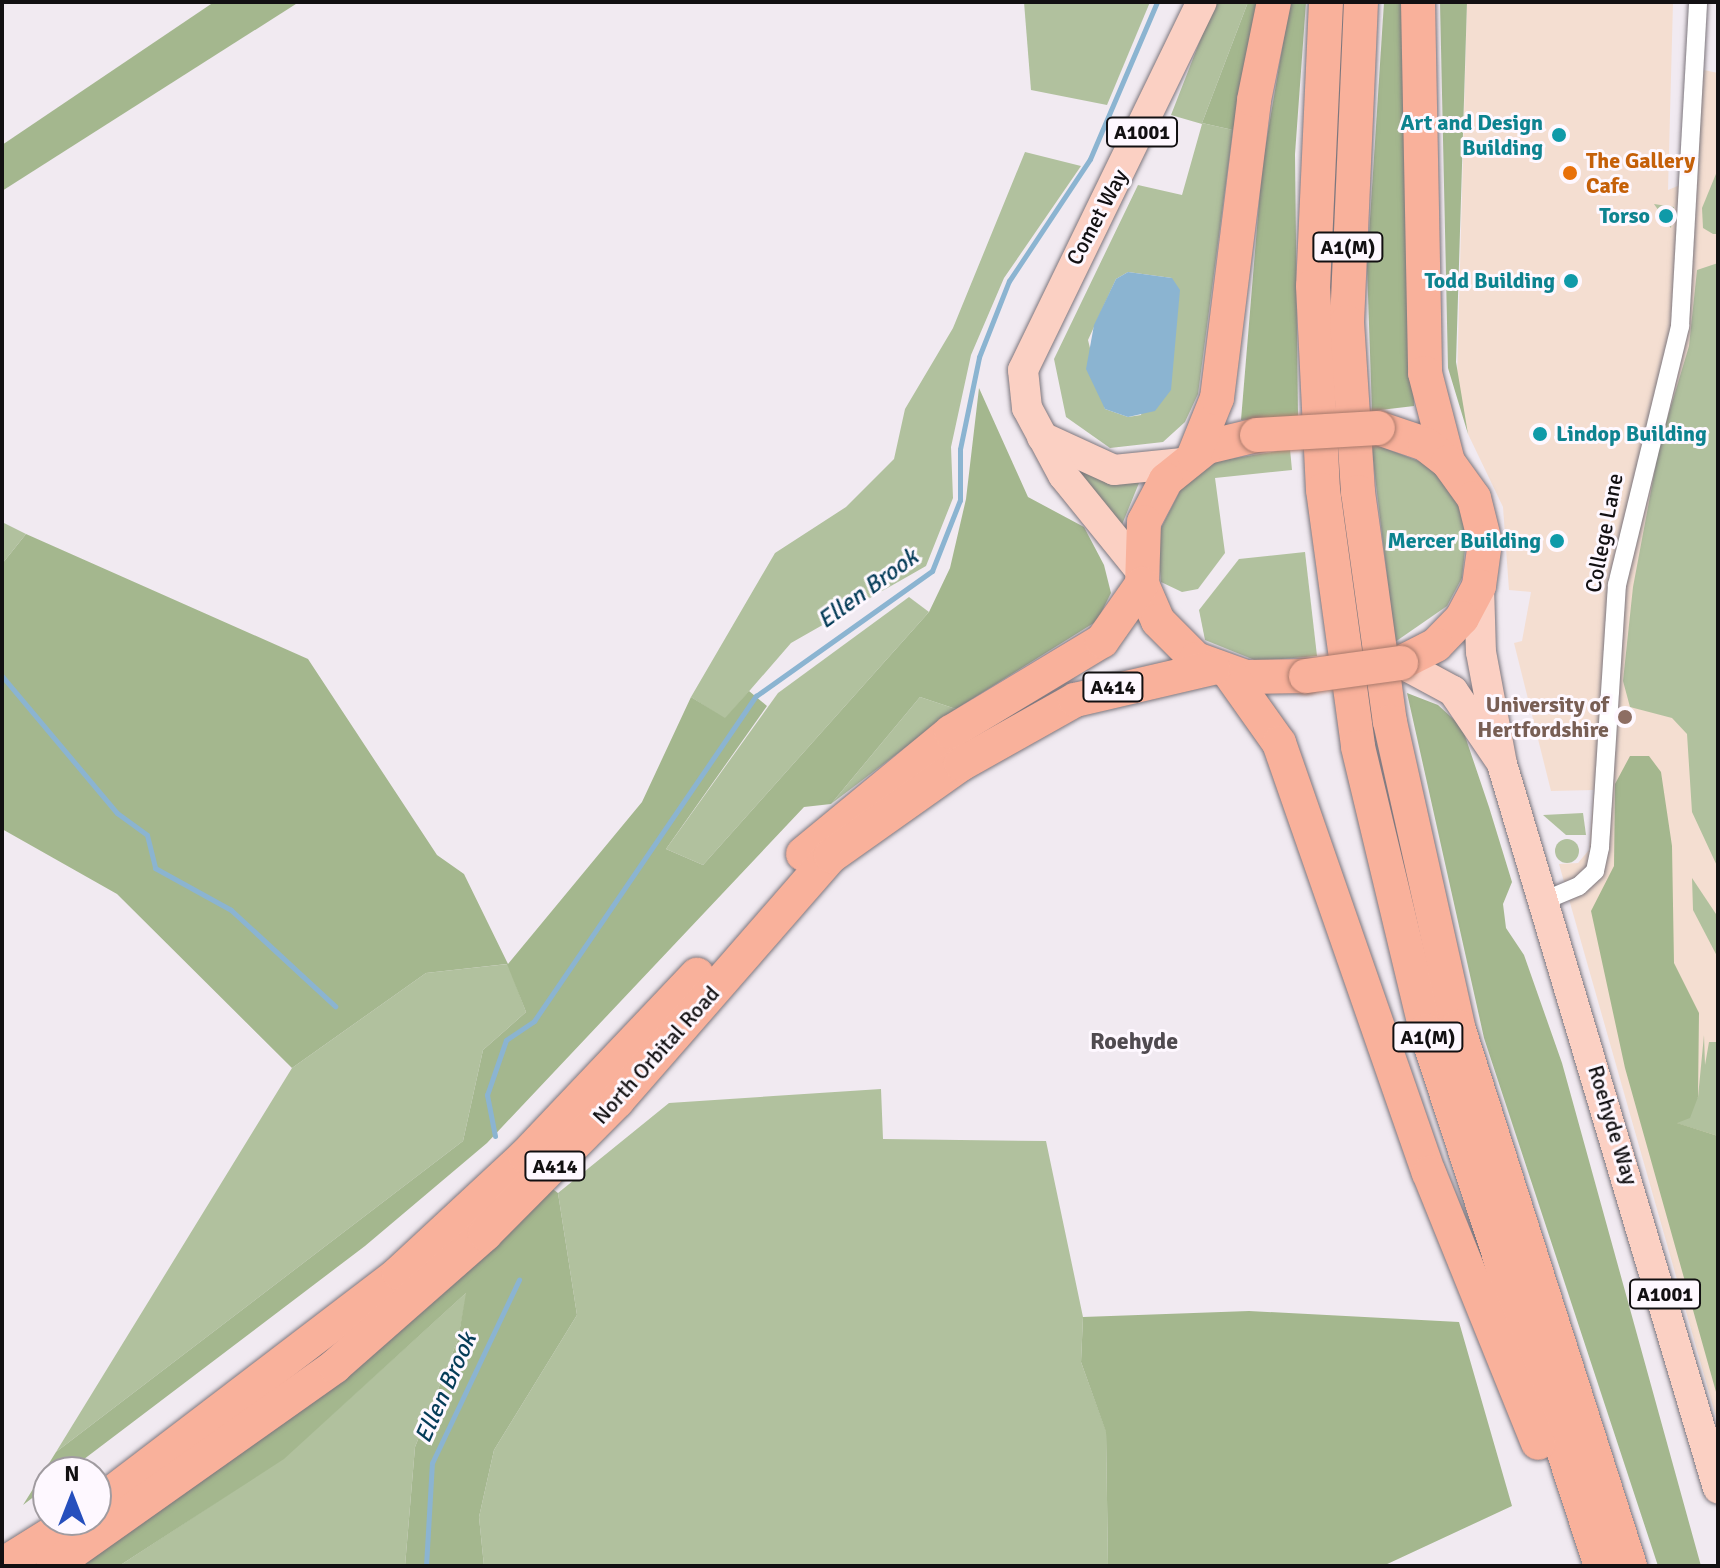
<!DOCTYPE html>
<style>
body{margin:0}
#map{position:relative;width:1720px;height:1568px;overflow:hidden;background:#f1eaf1;font-family:Signika,sans-serif}
div>[style]{position:absolute}
[style*='--x']{left:calc(var(--x)*1px);top:calc(var(--y)*1px);width:calc(var(--w)*1px);rotate:calc(var(--a)*1deg)}
.education>*{inset:0;background:#f4ded1}
.green>*{inset:0;background:#b1c19e}
.round{border-radius:50%}
.forest>*{inset:0;background:#a4b78e}
.water>*{inset:0;background:#8bb4d1}
.stream>*{height:5px;margin:-2.5px;padding:0 2.5px;transform-origin:2.5px;border-radius:2.5px;background:#8bb4d1}
.roads{filter:drop-shadow(0 0 2px #7c767d) drop-shadow(0 0 2px #7c767d)}
.street>*{height:18px;margin:-9px;padding:0 9px;transform-origin:9px;border-radius:9px;background:#fff}
.primary>*{height:30px;margin:-15px;padding:0 15px;transform-origin:15px;border-radius:15px;background:#fbd0c3}
.highway>*{height:34px;margin:-17px;padding:0 17px;transform-origin:17px;border-radius:17px;background:#f9b19b}
.bridges{filter:drop-shadow(0 0 2px #a8796b) drop-shadow(0 0 2px #a8796b)}
.highway-bridge>*{height:34px;margin:-17px;padding:0 17px;transform-origin:17px;border-radius:17px;background:#f9b19b}
.dots>*{width:22px;height:22px;translate:-50% -50%;box-sizing:border-box;border:4px solid #fef8ff;border-radius:50%}
span{translate:-50% -50%;white-space:nowrap;text-align:center;line-height:1.15;-webkit-text-stroke:6px #fef8ff;paint-order:stroke}
.shield-label span{padding:2px 6px;background:#fef8ff;border:2px solid;border-radius:6px;-webkit-text-stroke-width:0}
.shield-label{font-size:20px;color:#121012;font-weight:700}
.culture-label{font-size:22px;color:#0d838f;font-weight:700}
.right{translate:-100% -50%;text-align:right}
.left{translate:0 -50%;text-align:left}
.food-label{font-size:22px;color:#c56008;font-weight:700}
.street-label{font-size:22px;color:#121012}
.education-label{font-size:22px;color:#785e54;font-weight:700}
.water-label{font-size:24px;color:#053c58;font-style:italic}
.neighbourhood-label{font-size:24px;color:#504b50;font-weight:700}
.frame{position:absolute;inset:0;border:4px solid #121012;pointer-events:none}
.north{position:absolute;left:32px;top:1456px;width:80px;height:80px;box-sizing:border-box;background:#fef8ff;border:2px solid #a09ba0;border-radius:50%;rotate:0deg;font-size:22px;font-weight:700;line-height:32px;text-align:center;color:#121012}
.north::after{content:'';display:block;margin:auto;width:28px;height:36px;background:#264fbd;clip-path:polygon(50% 0,100% 100%,50% 72%,0 100%)}
</style>
<div id="map">
<div class="education">
<div style="clip-path:polygon(1467px 2px,1673px 2px,1668px 190px,1680px 185px,1704px 70px,1718px 73px,1718px 1424px,1559px 864px,1578px 863px,1589px 850px,1594px 790px,1551px 791px,1514px 643px,1522px 641px,1531px 592px,1509px 590px,1503px 507px,1468px 434px,1457px 381px)"></div>
</div>
<div class="green">
<div style="clip-path:polygon(1024px 2px,1150px 2px,1107px 105px,1031px 90px)"></div>
<div style="clip-path:polygon(evenodd,1215px 2px,1248px 2px,1202px 123px,1233px 130px,1198px 394px,1185px 422px,1163px 442px,1110px 448px,1066px 417px,1054px 359px,1138px 185px,1182px 195px,1202px 124px,1171px 115px,1215px 2px,1128px 272px,1172px 278px,1141px 415px,1128px 417px,1105px 409px,1088px 340px,1116px 279px,1128px 272px)"></div>
<div style="clip-path:polygon(1025px 152px,1081px 166px,1004px 278px,971px 355px,951px 447px,953px 498px,926px 566px,791px 643px,725px 719px,691px 697px,775px 553px,846px 507px,894px 459px,905px 409px,953px 328px)"></div>
<div style="clip-path:polygon(1718px 169px,1718px 234px,1713px 234px,1703px 228px,1702px 208px)"></div>
<div style="clip-path:polygon(1654px 204px,1674px 207px,1671px 228px,1670px 227px)"></div>
<div style="clip-path:polygon(1718px 263px,1718px 868px,1692px 812px,1687px 734px,1672px 718px,1630px 707px,1623px 681px,1633px 587px,1660px 443px,1689px 346px,1697px 270px)"></div>
<div style="clip-path:polygon(1371px 443px,1429px 465px,1458px 501px,1467px 531px,1462px 578px,1447px 606px,1395px 642px)"></div>
<div style="clip-path:polygon(1290px 449px,1292px 470px,1215px 478px,1225px 553px,1198px 589px,1182px 592px,1161px 582px,1157px 536px,1182px 487px,1217px 461px)"></div>
<div style="clip-path:polygon(1075px 468px,1103px 481px,1139px 483px,1121px 527px)"></div>
<div style="clip-path:polygon(2px 522px,26px 534px,2px 564px)"></div>
<div style="clip-path:polygon(1305px 552px,1317px 656px,1257px 661px,1205px 640px,1199px 610px,1239px 559px)"></div>
<div style="clip-path:polygon(909px 597px,929px 612px,703px 865px,666px 849px,778px 693px)"></div>
<div style="clip-path:polygon(920px 697px,956px 709px,831px 804px)"></div>
<div style="clip-path:polygon(1583px 813px,1586px 835px,1566px 835px,1543px 815px)"></div>
<div class="round" style="left:1555px;top:839px;width:24px;height:24px"></div>
<div style="clip-path:polygon(1692px 878px,1718px 917px,1718px 958px,1693px 910px)"></div>
<div style="clip-path:polygon(508px 964px,526px 1012px,483px 1050px,463px 1141px,56px 1452px,292px 1068px,426px 973px)"></div>
<div style="clip-path:polygon(1704px 1035px,1705px 1065px,1709px 1042px,1718px 1042px,1718px 1136px,1676px 1123px,1698px 1097px)"></div>
<div style="clip-path:polygon(881px 1089px,883px 1139px,1046px 1141px,1083px 1317px,1081px 1362px,1106px 1431px,1108px 1566px,484px 1566px,479px 1517px,494px 1450px,577px 1315px,558px 1193px,669px 1103px)"></div>
<div style="clip-path:polygon(467px 1292px,458px 1339px,415px 1447px,405px 1566px,119px 1566px,284px 1458px)"></div>
</div>
<div class="forest">
<div style="clip-path:polygon(214px 2px,299px 2px,2px 191px,2px 145px)"></div>
<div style="clip-path:polygon(1248px 2px,1261px 2px,1233px 130px,1202px 123px)"></div>
<div style="clip-path:polygon(1290px 2px,1306px 2px,1295px 154px,1298px 417px,1241px 420px,1262px 167px)"></div>
<div style="clip-path:polygon(1384px 2px,1408px 2px,1414px 406px,1372px 411px,1367px 266px)"></div>
<div style="clip-path:polygon(1440px 2px,1467px 2px,1456px 362px,1468px 434px,1448px 368px)"></div>
<div style="clip-path:polygon(979px 388px,1028px 497px,1084px 527px,1104px 565px,1111px 593px,1097px 621px,956px 709px,920px 697px,831px 804px,804px 807px,487px 1143px,365px 1246px,67px 1472px,48px 1472px,48px 1486px,23px 1505px,56px 1452px,463px 1141px,483px 1050px,526px 1012px,507px 964px,426px 973px,292px 1068px,117px 894px,2px 829px,2px 564px,26px 534px,308px 659px,437px 855px,464px 874px,508px 964px,642px 802px,691px 697px,725px 718px,749px 691px,767px 706px,666px 849px,703px 865px,929px 612px,950px 568px,966px 499px)"></div>
<div style="clip-path:polygon(1407px 693px,1438px 705px,1462px 727px,1489px 807px,1512px 882px,1503px 904px,1506px 928px,1524px 955px,1562px 1063px,1701px 1566px,1658px 1566px,1484px 1038px)"></div>
<div style="clip-path:polygon(1630px 756px,1649px 756px,1661px 772px,1672px 846px,1674px 963px,1699px 1013px,1698px 1097px,1690px 1118px,1677px 1123px,1718px 1136px,1718px 1399px,1625px 1068px,1591px 911px,1614px 866px,1615px 784px)"></div>
<div style="clip-path:polygon(550px 1187px,558px 1193px,577px 1315px,494px 1450px,479px 1517px,484px 1566px,405px 1566px,415px 1447px,458px 1339px,466px 1293px,284px 1459px,119px 1566px,75px 1566px)"></div>
<div style="clip-path:polygon(1249px 1311px,1459px 1322px,1512px 1506px,1383px 1566px,1108px 1566px,1106px 1432px,1081px 1362px,1083px 1317px)"></div>
</div>
<div class="water">
<div style="clip-path:polygon(1128px 272px,1172px 278px,1180px 290px,1171px 390px,1155px 411px,1128px 417px,1105px 409px,1086px 369px,1094px 325px,1116px 279px)"></div>
</div>
<div class="stream">
<div style="--x:2;--y:676;--w:179;--a:50"></div>
<div style="--x:117;--y:813;--w:37;--a:36"></div>
<div style="--x:147;--y:835;--w:34;--a:76"></div>
<div style="--x:155;--y:868;--w:87;--a:28.9"></div>
<div style="--x:231;--y:910;--w:142;--a:42.7"></div>
<div style="--x:495;--y:1136;--w:42;--a:-101"></div>
<div style="--x:487;--y:1095;--w:58;--a:-70.9"></div>
<div style="--x:506;--y:1040;--w:34;--a:-34"></div>
<div style="--x:534;--y:1021;--w:394;--a:-55.7"></div>
<div style="--x:756;--y:696;--w:216;--a:-35.4"></div>
<div style="--x:932;--y:571;--w:76;--a:-68.5"></div>
<div style="--x:960;--y:500;--w:51;--a:-90"></div>
<div style="--x:960;--y:449;--w:94;--a:-78.3"></div>
<div style="--x:979;--y:357;--w:82;--a:-68.5"></div>
<div style="--x:1009;--y:281;--w:146;--a:-56.4"></div>
<div style="--x:1090;--y:159;--w:171;--a:-66.9"></div>
<div style="--x:426;--y:1566;--w:103;--a:-86.7"></div>
<div style="--x:432;--y:1463;--w:203;--a:-64.6"></div>
</div>
<div class="roads">
<div class="street">
<div style="--x:1541;--y:902;--w:41;--a:-22.8"></div>
<div style="--x:1579;--y:886;--w:22;--a:-43"></div>
<div style="--x:1595;--y:871;--w:25;--a:-78"></div>
<div style="--x:1600;--y:847;--w:263;--a:-86.3"></div>
<div style="--x:1617;--y:585;--w:267;--a:-76.3"></div>
<div style="--x:1680;--y:326;--w:324;--a:-86.8"></div>
</div>
<div class="primary">
<div style="--x:1042;--y:437;--w:79;--a:24.6"></div>
<div style="--x:1114;--y:470;--w:69;--a:-5.8"></div>
<div style="--x:1140;--y:570;--w:122;--a:-129"></div>
<div style="--x:1063;--y:475;--w:76;--a:-118.2"></div>
<div style="--x:1027;--y:408;--w:38;--a:-96"></div>
<div style="--x:1023;--y:370;--w:409;--a:-64.1"></div>
<div style="--x:1479;--y:586;--w:66;--a:88.3"></div>
<div style="--x:1481;--y:652;--w:114;--a:79.4"></div>
<div style="--x:1502;--y:764;--w:756;--a:73.39"></div>
<div style="--x:1401;--y:663;--w:59;--a:28.3"></div>
<div style="--x:1453;--y:691;--w:82;--a:55.9"></div>
</div>
<div class="highway">
<div style="--x:1326;--y:2;--w:284;--a:92.6"></div>
<div style="--x:1313;--y:286;--w:204;--a:87.2"></div>
<div style="--x:1323;--y:490;--w:259;--a:82.2"></div>
<div style="--x:1358;--y:747;--w:292;--a:76.5"></div>
<div style="--x:1426;--y:1031;--w:563;--a:71.89"></div>
<div style="--x:1361;--y:2;--w:320;--a:92.5"></div>
<div style="--x:1347;--y:322;--w:170;--a:86.3"></div>
<div style="--x:1358;--y:492;--w:232;--a:82.1"></div>
<div style="--x:1390;--y:722;--w:312;--a:77.4"></div>
<div style="--x:1458;--y:1027;--w:566;--a:72.3"></div>
<div style="--x:1418;--y:2;--w:371;--a:88.9"></div>
<div style="--x:1425;--y:373;--w:92;--a:75.5"></div>
<div style="--x:1378;--y:428;--w:50;--a:18.8"></div>
<div style="--x:1425;--y:444;--w:29;--a:38"></div>
<div style="--x:1448;--y:462;--w:44;--a:54.2"></div>
<div style="--x:1474;--y:498;--w:45;--a:76"></div>
<div style="--x:1485;--y:542;--w:44;--a:97.8"></div>
<div style="--x:1479;--y:586;--w:36;--a:118"></div>
<div style="--x:1462;--y:618;--w:37;--a:134"></div>
<div style="--x:1436;--y:645;--w:39;--a:153"></div>
<div style="--x:1257;--y:435;--w:51;--a:166.5"></div>
<div style="--x:1207;--y:447;--w:53;--a:141.2"></div>
<div style="--x:1166;--y:480;--w:47;--a:117.6"></div>
<div style="--x:1144;--y:522;--w:62;--a:91.8"></div>
<div style="--x:1142;--y:584;--w:40;--a:66.6"></div>
<div style="--x:1158;--y:621;--w:54;--a:45"></div>
<div style="--x:1196;--y:659;--w:53;--a:19.8"></div>
<div style="--x:1246;--y:677;--w:60;--a:-1"></div>
<div style="--x:1194;--y:455;--w:61;--a:-68"></div>
<div style="--x:1217;--y:398;--w:300;--a:-82.9"></div>
<div style="--x:1254;--y:100;--w:100;--a:-78.5"></div>
<div style="--x:1230;--y:674;--w:85;--a:54.6"></div>
<div style="--x:1279;--y:743;--w:455;--a:70.8"></div>
<div style="--x:1429;--y:1173;--w:291;--a:68"></div>
<div style="--x:803;--y:854;--w:192;--a:-39.5"></div>
<div style="--x:951;--y:732;--w:176;--a:-31.1"></div>
<div style="--x:1102;--y:641;--w:70;--a:-54.9"></div>
<div style="--x:96;--y:1505;--w:382;--a:-37.4"></div>
<div style="--x:399;--y:1273;--w:172;--a:-42.9"></div>
<div style="--x:525;--y:1156;--w:250;--a:-46.5"></div>
<div style="--x:2;--y:1565;--w:85;--a:-32"></div>
<div style="--x:53;--y:1566;--w:346;--a:-35.3"></div>
<div style="--x:335;--y:1366;--w:200;--a:-41.3"></div>
<div style="--x:485;--y:1234;--w:187;--a:-45.2"></div>
<div style="--x:617;--y:1101;--w:325;--a:-48.9"></div>
<div style="--x:831;--y:856;--w:159;--a:-35.3"></div>
<div style="--x:961;--y:764;--w:131;--a:-29.3"></div>
<div style="--x:1075;--y:700;--w:142;--a:-13.1"></div>
</div>
</div>
<div class="bridges">
<div class="highway-bridge">
<div style="--x:1257;--y:435;--w:121;--a:-3.3"></div>
<div style="--x:1306;--y:676;--w:96;--a:-7.8"></div>
</div>
</div>
<div class="dots">
<div style="left:1559px;top:135px;background:#0f9aa8"></div>
<div style="left:1570px;top:173px;background:#e8710a"></div>
<div style="left:1666px;top:216px;background:#0f9aa8"></div>
<div style="left:1571px;top:281px;background:#0f9aa8"></div>
<div style="left:1540px;top:434px;background:#0f9aa8"></div>
<div style="left:1557px;top:541px;background:#0f9aa8"></div>
<div style="left:1625px;top:717px;background:#8d6e63"></div>
</div>
<div class="shield-label">
<span style="left:1142px;top:132px">A1001</span>
<span style="left:1348px;top:247px">A1(M)</span>
<span style="left:1113px;top:687px">A414</span>
<span style="left:1428px;top:1037px">A1(M)</span>
<span style="left:555px;top:1166px">A414</span>
<span style="left:1665px;top:1294px">A1001</span>
</div>
<div class="culture-label">
<span class="right" style="left:1543px;top:135px">Art and Design<br>Building</span>
<span class="right" style="left:1650px;top:216px">Torso</span>
<span class="right" style="left:1555px;top:281px">Todd Building</span>
<span class="left" style="left:1556px;top:434px">Lindop Building</span>
<span class="right" style="left:1541px;top:541px">Mercer Building</span>
</div>
<div class="food-label">
<span class="left" style="left:1586px;top:173px">The Gallery<br>Cafe</span>
</div>
<div class="street-label">
<span style="left:1097px;top:217px;rotate:-62deg">Comet Way</span>
<span style="left:1604px;top:533px;rotate:-79deg">College Lane</span>
<span style="left:656px;top:1055px;rotate:-48deg">North Orbital Road</span>
<span style="left:1613px;top:1125px;rotate:73deg">Roehyde Way</span>
</div>
<div class="education-label">
<span class="right" style="left:1609px;top:717px">University of<br>Hertfordshire</span>
</div>
<div class="water-label">
<span style="left:868px;top:589px;rotate:-36deg">Ellen Brook</span>
<span style="left:446px;top:1388px;rotate:-66deg">Ellen Brook</span>
</div>
<div class="neighbourhood-label">
<span style="left:1134px;top:1042px">Roehyde</span>
</div>
<div class="frame"></div>
<div class="north">N</div>
</div>
